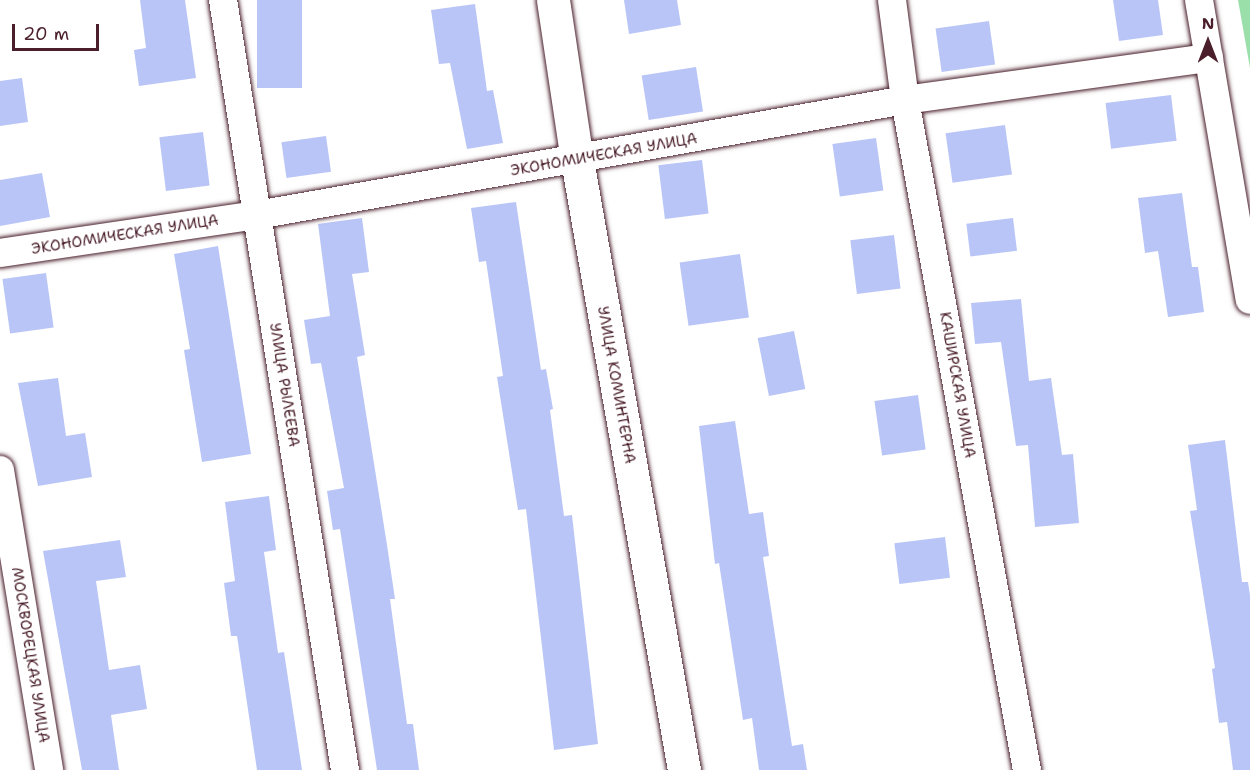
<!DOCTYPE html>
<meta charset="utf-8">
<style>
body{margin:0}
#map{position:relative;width:1250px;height:770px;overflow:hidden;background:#fff;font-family:"Shantell Sans",sans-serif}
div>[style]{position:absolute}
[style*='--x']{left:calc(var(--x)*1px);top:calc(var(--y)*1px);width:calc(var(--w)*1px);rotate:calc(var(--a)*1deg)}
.green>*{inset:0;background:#9adeaa}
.building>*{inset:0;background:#b9c5f6;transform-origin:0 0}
.roads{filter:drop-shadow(0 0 2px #4a1f2b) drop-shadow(0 0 2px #4a1f2b)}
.street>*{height:28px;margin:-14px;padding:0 14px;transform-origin:14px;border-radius:14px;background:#fff}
.secondary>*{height:33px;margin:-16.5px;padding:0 16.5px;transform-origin:16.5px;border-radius:16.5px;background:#fff}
span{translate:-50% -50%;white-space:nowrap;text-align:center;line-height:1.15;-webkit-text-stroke:4.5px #fff;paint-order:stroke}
.street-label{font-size:15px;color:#4a1f2b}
.north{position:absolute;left:1178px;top:12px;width:60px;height:60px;-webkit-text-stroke:4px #fff;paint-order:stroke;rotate:0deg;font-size:16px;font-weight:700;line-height:24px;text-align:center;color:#4a1f2b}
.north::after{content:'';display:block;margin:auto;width:21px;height:27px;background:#4a1f2b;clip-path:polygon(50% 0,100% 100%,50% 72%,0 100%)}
.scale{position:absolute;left:12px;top:24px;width:87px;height:27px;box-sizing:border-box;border:3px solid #4a1f2b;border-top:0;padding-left:8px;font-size:18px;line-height:21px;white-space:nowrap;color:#4a1f2b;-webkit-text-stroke:4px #fff;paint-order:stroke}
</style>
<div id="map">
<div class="green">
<div style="clip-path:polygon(1238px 0,1250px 0,1250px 68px)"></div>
</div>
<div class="building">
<div style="clip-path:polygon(140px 0,185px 0,196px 78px,139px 86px,134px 50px,146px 48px)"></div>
<div style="left:257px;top:0;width:45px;height:88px"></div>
<div style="clip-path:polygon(624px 0,677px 0,681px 25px,629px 34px)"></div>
<div style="clip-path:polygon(1113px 0,1158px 0,1163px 35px,1119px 41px)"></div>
<div style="clip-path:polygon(475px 4px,487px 91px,493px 90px,503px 143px,467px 149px,450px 63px,439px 64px,431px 10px)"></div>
<div style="left:989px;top:21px;width:44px;height:54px;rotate:82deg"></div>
<div style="left:696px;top:67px;width:45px;height:55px;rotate:81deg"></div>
<div style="clip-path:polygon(22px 78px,28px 122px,0 126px,0 81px)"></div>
<div style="left:1171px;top:95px;width:46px;height:66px;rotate:83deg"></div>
<div style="left:1005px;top:125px;width:50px;height:60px;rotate:82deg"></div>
<div style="left:203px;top:132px;width:54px;height:44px;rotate:83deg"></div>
<div style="left:326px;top:136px;width:36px;height:45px;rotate:82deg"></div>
<div style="left:876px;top:138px;width:53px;height:44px;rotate:82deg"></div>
<div style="left:702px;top:160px;width:54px;height:44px;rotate:83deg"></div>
<div style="clip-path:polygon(42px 173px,50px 217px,0 226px,0 180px)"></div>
<div style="clip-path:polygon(1182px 193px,1192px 267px,1198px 267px,1204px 312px,1168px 317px,1158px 251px,1145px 253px,1138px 198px)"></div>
<div style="clip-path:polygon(516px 202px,541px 370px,546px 369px,553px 409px,550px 410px,564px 516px,572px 515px,598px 744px,554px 750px,526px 509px,518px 510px,497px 377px,503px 376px,486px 261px,479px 262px,471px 208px)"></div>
<div style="clip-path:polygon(362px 218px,369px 272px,352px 274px,365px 355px,357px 357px,387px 545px,395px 599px,390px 599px,407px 724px,413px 724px,419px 770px,377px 770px,340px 529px,333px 530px,327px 491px,344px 488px,321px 363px,311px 364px,304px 320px,330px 316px,318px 224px)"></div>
<div style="left:1013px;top:218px;width:33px;height:47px;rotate:83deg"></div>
<div style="left:894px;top:235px;width:54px;height:44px;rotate:83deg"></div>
<div style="clip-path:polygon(218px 246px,251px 454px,202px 462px,184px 350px,190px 349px,174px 254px)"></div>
<div style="left:740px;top:254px;width:64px;height:61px;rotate:82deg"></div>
<div style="left:46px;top:273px;width:55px;height:44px;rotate:82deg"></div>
<div style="clip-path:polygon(1021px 299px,1029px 381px,1051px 378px,1062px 455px,1073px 454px,1079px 523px,1035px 527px,1028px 445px,1016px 446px,1001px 342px,975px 344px,971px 303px)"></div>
<div style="left:794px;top:331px;width:59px;height:37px;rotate:79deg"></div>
<div style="clip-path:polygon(58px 378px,66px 436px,85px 433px,92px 477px,38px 486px,18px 383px)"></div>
<div style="left:918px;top:395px;width:55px;height:44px;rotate:82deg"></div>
<div style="clip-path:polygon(735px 421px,749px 514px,763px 512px,769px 556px,763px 557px,792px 746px,803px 744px,807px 770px,759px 770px,752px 718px,743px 720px,719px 563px,715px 564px,699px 426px)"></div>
<div style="clip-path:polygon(1225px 440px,1242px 582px,1248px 582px,1250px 595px,1250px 770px,1233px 770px,1227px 722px,1219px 723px,1212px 669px,1215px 668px,1190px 511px,1197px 510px,1188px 445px)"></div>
<div style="clip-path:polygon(269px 496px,276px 550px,264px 552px,278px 653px,284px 652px,302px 770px,257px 770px,237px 636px,231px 636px,224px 583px,235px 581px,225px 502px)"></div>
<div style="left:945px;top:537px;width:41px;height:51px;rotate:83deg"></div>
<div style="clip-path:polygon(120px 540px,126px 577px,96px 581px,109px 670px,140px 665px,147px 709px,111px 715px,119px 770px,82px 770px,43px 551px)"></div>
</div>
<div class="roads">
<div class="street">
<div style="--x:223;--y:0;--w:780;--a:81"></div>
<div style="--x:892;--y:0;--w:101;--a:82.6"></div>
<div style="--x:905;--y:100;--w:681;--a:79.68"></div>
<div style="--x:1199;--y:0;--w:304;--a:80.4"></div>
<div style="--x:0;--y:253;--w:260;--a:-8.4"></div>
<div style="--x:257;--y:215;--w:658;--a:-10.06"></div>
<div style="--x:905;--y:100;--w:307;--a:-7.9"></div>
<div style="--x:0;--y:470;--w:304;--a:80.7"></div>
</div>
<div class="secondary">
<div style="--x:553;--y:0;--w:162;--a:81.5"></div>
<div style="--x:577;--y:160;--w:619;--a:80.05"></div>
</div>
</div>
<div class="street-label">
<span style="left:604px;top:155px;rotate:-10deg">ЭКОНОМИЧЕСКАЯ УЛИЦА</span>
<span style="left:125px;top:235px;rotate:-9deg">ЭКОНОМИЧЕСКАЯ УЛИЦА</span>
<span style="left:284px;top:385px;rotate:81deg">УЛИЦА РЫЛЕЕВА</span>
<span style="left:616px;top:385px;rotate:80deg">УЛИЦА КОМИНТЕРНА</span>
<span style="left:957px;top:385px;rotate:80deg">КАШИРСКАЯ УЛИЦА</span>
<span style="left:30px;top:655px;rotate:81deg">МОСКВОРЕЦКАЯ УЛИЦА</span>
</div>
<div class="north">N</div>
<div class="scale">20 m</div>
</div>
